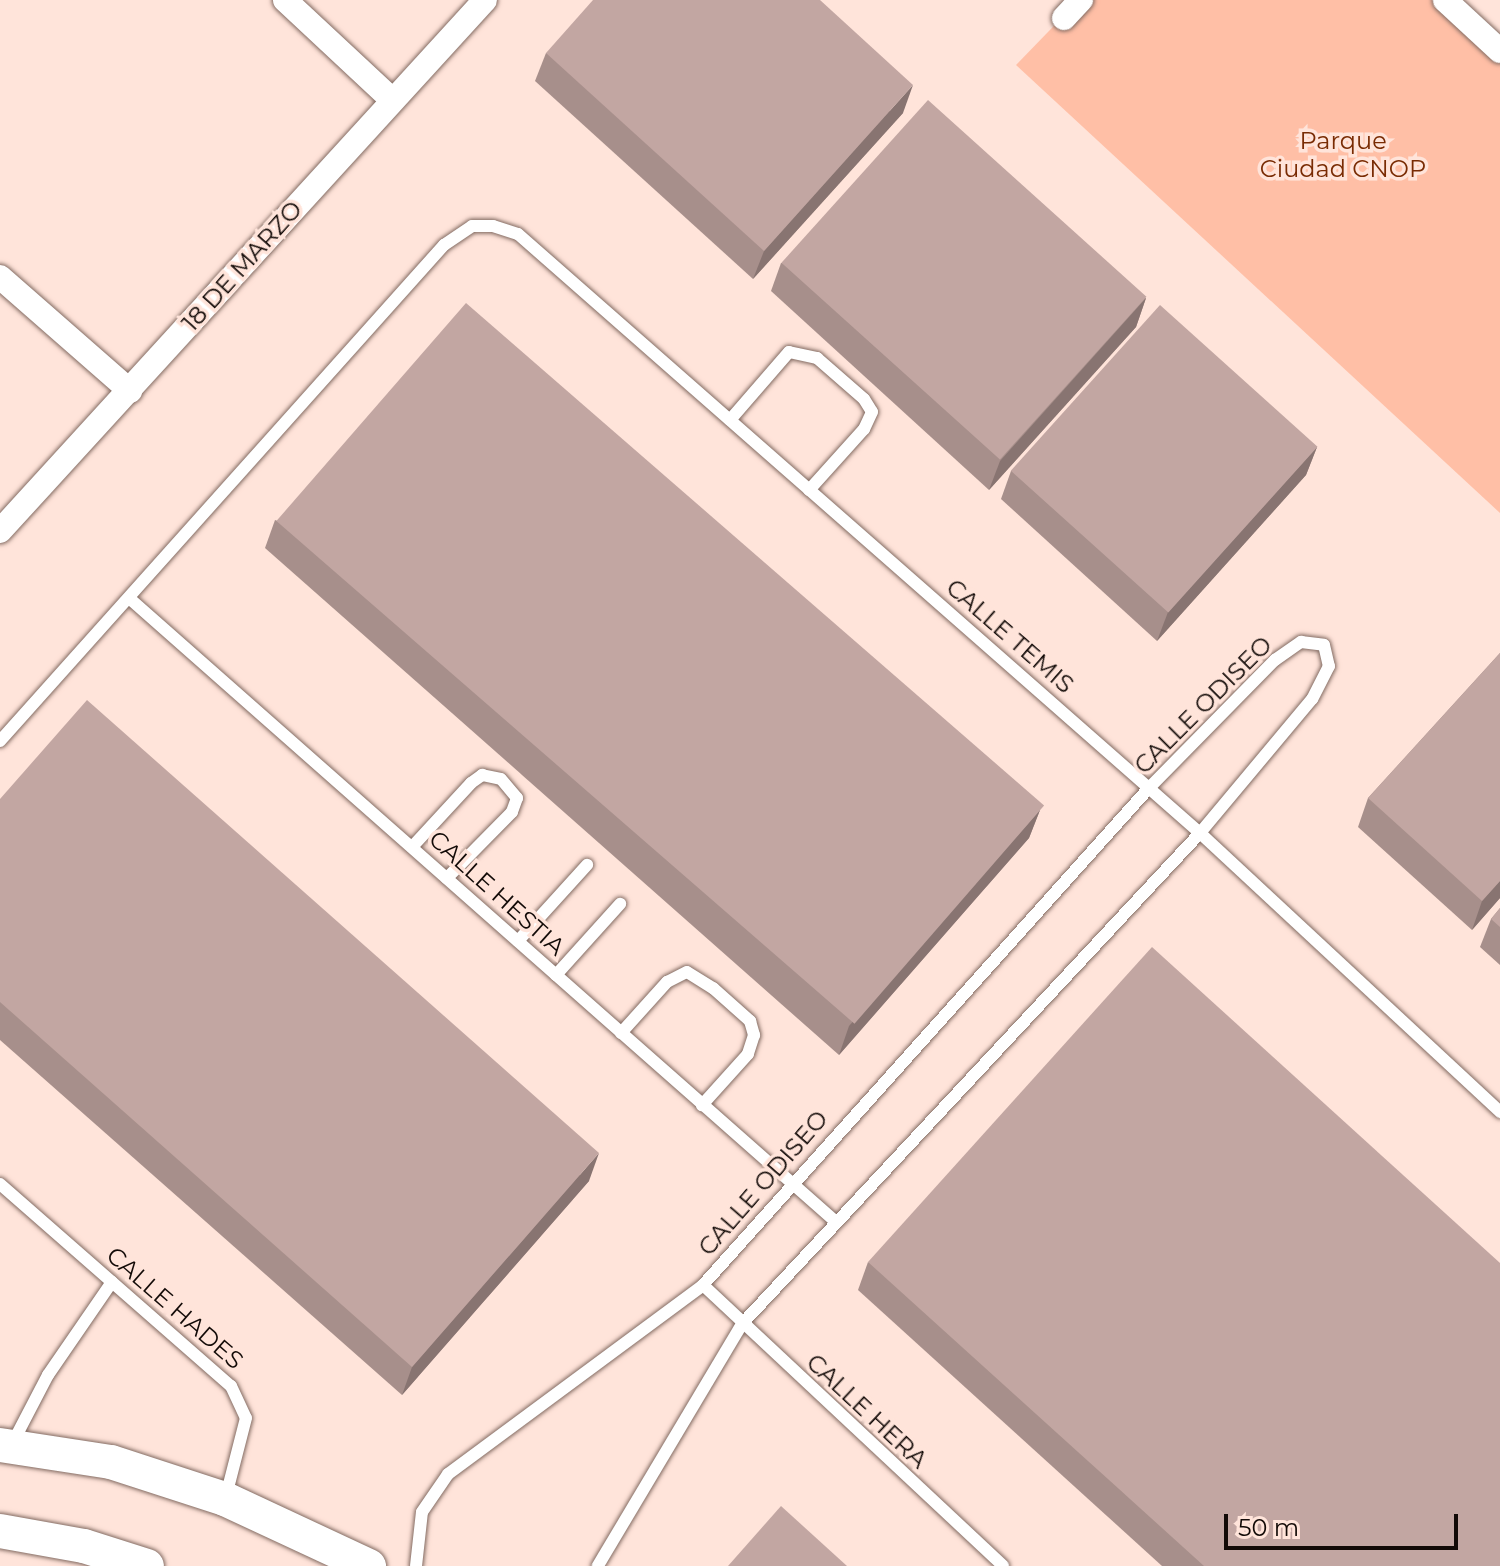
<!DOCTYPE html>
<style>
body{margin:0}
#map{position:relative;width:1500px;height:1566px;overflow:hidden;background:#ffe4da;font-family:Montserrat,sans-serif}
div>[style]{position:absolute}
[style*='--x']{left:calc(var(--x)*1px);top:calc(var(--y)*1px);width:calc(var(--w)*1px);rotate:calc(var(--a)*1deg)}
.green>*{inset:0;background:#ffbfa6}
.roads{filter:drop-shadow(0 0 2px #836b62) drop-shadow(0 0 2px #836b62)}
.lane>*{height:12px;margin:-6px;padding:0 6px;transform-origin:6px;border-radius:6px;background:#fff}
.street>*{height:24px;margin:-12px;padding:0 12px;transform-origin:12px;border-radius:12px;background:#fff}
.secondary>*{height:34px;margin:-17px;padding:0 17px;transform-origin:17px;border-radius:17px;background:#fff}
.wall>*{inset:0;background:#a78f8b}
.shaded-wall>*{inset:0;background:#887471}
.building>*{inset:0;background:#c2a6a2;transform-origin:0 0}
span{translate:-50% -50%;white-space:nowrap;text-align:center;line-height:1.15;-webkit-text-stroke:7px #ffe4da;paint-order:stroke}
.park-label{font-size:24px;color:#792b03}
.street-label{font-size:24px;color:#120a07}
.scale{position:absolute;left:1224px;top:1514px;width:234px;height:36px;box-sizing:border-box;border:4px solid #120a07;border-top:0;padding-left:10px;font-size:24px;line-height:28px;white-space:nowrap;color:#120a07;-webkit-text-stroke:6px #ffe4da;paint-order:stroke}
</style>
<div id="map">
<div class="green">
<div style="clip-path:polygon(1079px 0,1446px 0,1500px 50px,1500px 513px,1016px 65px)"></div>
</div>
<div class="roads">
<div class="lane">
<div style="--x:730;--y:420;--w:90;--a:-49.1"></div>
<div style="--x:789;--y:352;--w:29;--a:12"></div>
<div style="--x:817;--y:358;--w:62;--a:41.1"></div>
<div style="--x:864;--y:399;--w:15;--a:58"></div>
<div style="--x:872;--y:412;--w:19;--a:115"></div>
<div style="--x:864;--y:429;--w:82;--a:132"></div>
<div style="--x:129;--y:598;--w:943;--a:41.43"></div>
<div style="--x:0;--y:741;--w:666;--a:-48.17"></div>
<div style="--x:444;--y:245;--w:34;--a:-34"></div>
<div style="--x:472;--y:226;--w:21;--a:0"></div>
<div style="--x:493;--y:226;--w:26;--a:18"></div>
<div style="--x:518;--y:234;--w:908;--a:41.29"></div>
<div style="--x:1200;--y:833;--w:410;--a:42.9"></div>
<div style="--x:412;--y:847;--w:87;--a:-47.3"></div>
<div style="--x:471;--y:783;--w:14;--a:-36"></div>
<div style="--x:482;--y:775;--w:19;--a:12"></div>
<div style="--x:501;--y:779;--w:25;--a:50"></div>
<div style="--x:517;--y:798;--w:15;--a:110"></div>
<div style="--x:512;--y:812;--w:93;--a:134.6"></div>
<div style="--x:518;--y:941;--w:103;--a:-47.8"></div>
<div style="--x:556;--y:975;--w:96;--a:-48"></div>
<div style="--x:621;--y:1033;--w:69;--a:-48"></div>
<div style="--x:667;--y:982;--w:22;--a:-27"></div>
<div style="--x:687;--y:972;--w:31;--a:32"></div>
<div style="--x:713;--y:988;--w:50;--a:41.7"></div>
<div style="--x:750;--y:1021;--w:15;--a:74"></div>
<div style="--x:754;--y:1035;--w:20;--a:108"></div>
<div style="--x:748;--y:1054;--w:69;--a:132"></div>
<div style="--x:0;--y:1184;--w:307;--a:41.2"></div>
<div style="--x:231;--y:1386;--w:35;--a:65"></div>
<div style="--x:246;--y:1418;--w:81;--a:104.4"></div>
<div style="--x:703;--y:1285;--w:411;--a:43.1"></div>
<div style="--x:11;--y:1446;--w:80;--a:-62.5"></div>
<div style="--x:48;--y:1375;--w:113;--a:-55.5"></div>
<div style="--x:416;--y:1566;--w:54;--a:-83.7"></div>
<div style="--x:422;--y:1512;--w:46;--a:-55.6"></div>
<div style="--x:448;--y:1474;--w:317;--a:-36.5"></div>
<div style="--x:703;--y:1285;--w:668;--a:-48.1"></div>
<div style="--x:1149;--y:788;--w:180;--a:-45.5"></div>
<div style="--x:1275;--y:660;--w:32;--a:-35"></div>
<div style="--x:1301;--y:642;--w:23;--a:7"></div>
<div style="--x:1324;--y:645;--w:22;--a:77"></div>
<div style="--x:1329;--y:666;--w:37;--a:117"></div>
<div style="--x:1312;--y:699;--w:175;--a:129.9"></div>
<div style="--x:1200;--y:833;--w:671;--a:133.01"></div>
<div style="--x:742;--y:1324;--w:282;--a:120.8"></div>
</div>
<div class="street">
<div style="--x:285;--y:0;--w:145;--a:43"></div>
<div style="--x:1445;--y:0;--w:75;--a:42.8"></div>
<div style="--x:1064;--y:18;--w:25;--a:-47"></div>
<div style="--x:0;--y:277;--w:173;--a:41.2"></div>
<div style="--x:0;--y:531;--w:719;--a:-47.59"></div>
</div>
<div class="secondary">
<div style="--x:0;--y:1445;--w:112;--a:8.7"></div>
<div style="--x:111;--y:1462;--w:120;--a:18"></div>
<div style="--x:225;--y:1499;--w:159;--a:25"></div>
<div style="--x:0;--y:1531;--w:85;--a:10.1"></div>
<div style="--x:84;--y:1546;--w:66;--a:17.6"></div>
</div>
</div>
<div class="wall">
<div style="clip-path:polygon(546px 53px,903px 113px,753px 279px,535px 81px)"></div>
<div style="clip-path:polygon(781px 263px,1146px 298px,1136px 327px,989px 490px,771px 291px)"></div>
<div style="clip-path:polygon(1317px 447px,1306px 475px,1157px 641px,1001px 499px,1011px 471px)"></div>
<div style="clip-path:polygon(275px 520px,1040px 810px,1029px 838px,839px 1055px,265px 548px)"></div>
<div style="clip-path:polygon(1500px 653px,1500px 898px,1472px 930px,1358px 827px,1368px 798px)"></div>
<div style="clip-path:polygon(0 799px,589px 1181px,402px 1395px,0 1040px)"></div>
<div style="clip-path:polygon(1500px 908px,1500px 965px,1480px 947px,1491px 919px)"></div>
<div style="clip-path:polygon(868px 1262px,1500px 1566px,1162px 1566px,858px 1290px)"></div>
</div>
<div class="shaded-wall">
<div style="clip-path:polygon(913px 85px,903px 113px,753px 279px,764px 251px)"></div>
<div style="clip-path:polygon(1146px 298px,1136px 327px,989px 490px,1000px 461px)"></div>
<div style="clip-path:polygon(1317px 447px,1306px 475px,1157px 641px,1168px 612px)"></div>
<div style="clip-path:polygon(1040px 810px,1029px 838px,839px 1055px,849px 1026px)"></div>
<div style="clip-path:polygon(1500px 881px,1500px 898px,1472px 930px,1482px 901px)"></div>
<div style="clip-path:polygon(599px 1153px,589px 1181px,402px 1395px,412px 1367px)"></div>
</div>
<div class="building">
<div style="clip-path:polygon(593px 0,820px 0,913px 85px,764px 251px,546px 53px)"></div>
<div style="left:928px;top:100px;width:294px;height:219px;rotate:42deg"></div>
<div style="left:466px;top:303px;width:766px;height:289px;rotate:41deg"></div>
<div style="left:1160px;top:305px;width:212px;height:223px;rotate:42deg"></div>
<div style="clip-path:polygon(1500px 653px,1500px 881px,1482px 901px,1368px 798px)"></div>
<div style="clip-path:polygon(87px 700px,599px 1153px,412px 1367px,0 1002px,0 799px)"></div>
<div style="clip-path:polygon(1500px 908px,1500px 927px,1491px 919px)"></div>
<div style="clip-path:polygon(1152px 947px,1500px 1263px,1500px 1566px,1204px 1566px,868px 1262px)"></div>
<div style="clip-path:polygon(781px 1506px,847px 1566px,728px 1566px)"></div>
</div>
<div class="park-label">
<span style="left:1343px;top:155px">Parque<br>Ciudad CNOP</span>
</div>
<div class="street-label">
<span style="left:242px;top:266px;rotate:-48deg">18 DE MARZO</span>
<span style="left:1010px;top:636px;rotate:41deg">CALLE TEMIS</span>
<span style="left:1203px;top:705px;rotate:-45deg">CALLE ODISEO</span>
<span style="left:497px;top:893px;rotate:42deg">CALLE HESTIA</span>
<span style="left:763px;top:1183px;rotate:-49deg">CALLE ODISEO</span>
<span style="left:175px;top:1308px;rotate:41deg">CALLE HADES</span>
<span style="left:867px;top:1411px;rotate:43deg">CALLE HERA</span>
</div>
<div class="scale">50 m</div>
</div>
